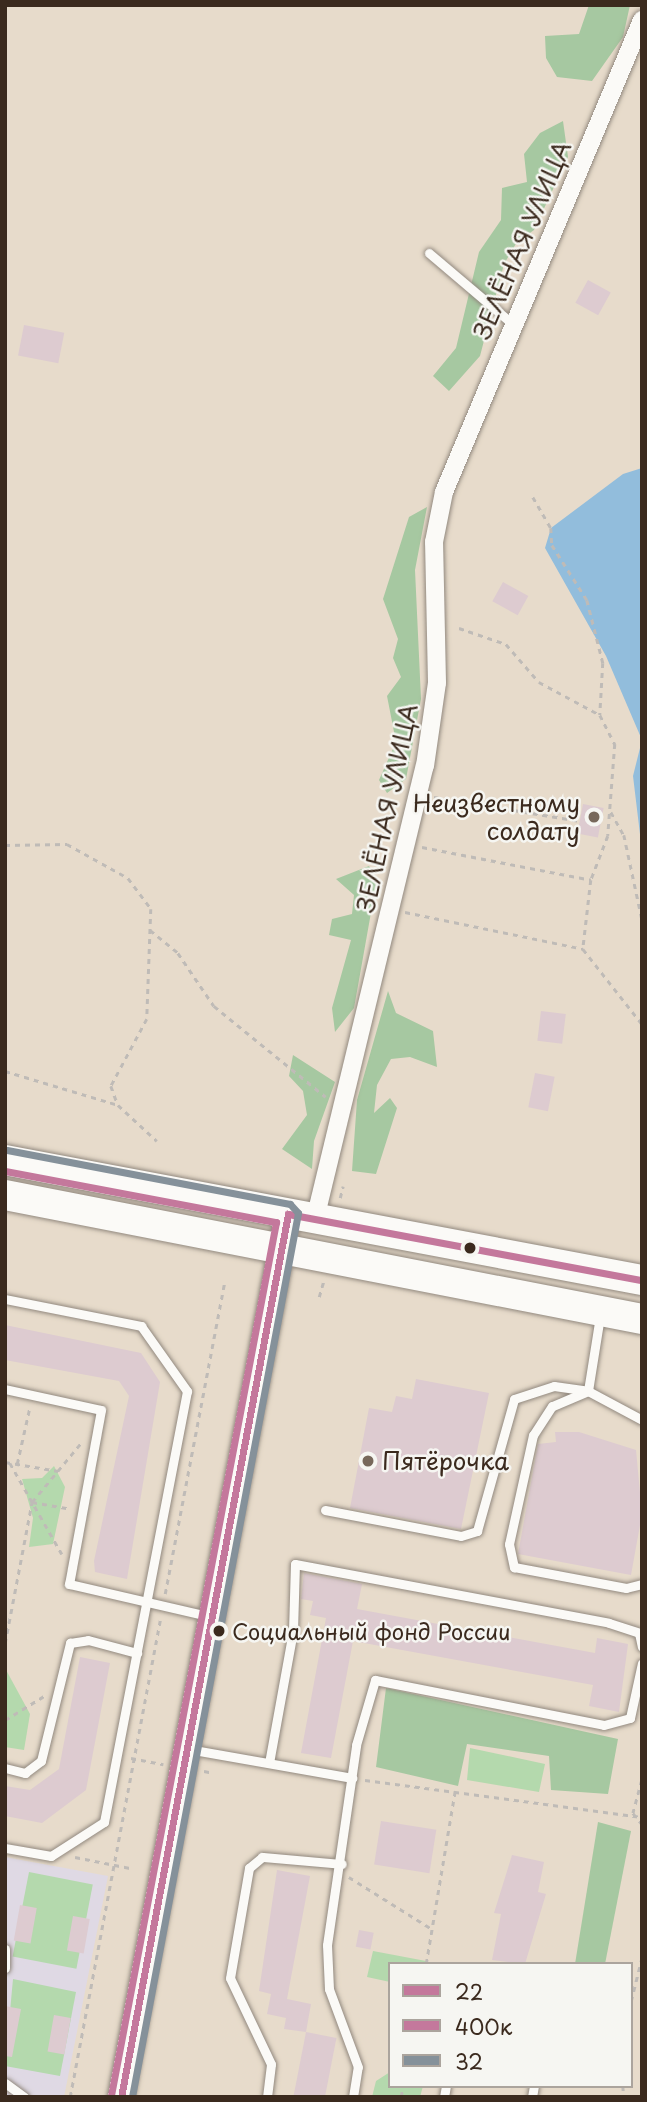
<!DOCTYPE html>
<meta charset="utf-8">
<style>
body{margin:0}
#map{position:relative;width:647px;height:2102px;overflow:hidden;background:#e7dbcb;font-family:"Playpen Sans",sans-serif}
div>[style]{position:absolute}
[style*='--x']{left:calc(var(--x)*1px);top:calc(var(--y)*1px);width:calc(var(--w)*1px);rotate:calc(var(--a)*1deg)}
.built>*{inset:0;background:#dfd9e4}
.green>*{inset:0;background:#b4d9ad;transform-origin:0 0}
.forest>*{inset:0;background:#a6c8a1}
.water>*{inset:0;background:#92bddc}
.building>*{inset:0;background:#ddcbd0;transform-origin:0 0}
.path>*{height:2.5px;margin-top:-1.25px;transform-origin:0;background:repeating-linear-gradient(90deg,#bfbbb7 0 5px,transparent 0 10px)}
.roads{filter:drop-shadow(0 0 2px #92897f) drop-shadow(0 0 2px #92897f)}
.lane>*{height:9px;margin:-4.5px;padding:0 4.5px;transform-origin:4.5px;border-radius:4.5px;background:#fbfaf7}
.street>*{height:18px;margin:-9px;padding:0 9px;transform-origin:9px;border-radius:9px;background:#fbfaf7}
.secondary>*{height:26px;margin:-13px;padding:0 13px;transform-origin:13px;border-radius:13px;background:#fbfaf7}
.primary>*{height:30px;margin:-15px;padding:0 15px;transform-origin:15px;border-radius:15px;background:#fbfaf7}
.bus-1>*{height:7px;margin:-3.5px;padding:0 3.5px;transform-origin:3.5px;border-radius:3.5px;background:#c4789c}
.bus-2>*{height:7px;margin:-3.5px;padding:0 3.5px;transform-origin:3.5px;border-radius:3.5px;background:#c4789c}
.bus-3>*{height:7px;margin:-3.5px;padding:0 3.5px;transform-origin:3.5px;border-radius:3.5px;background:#85919a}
.dots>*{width:19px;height:19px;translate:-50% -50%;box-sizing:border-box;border:4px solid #f6f6f2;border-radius:50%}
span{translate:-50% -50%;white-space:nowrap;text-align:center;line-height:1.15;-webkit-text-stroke:5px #f6f6f2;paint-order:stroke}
.bus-label{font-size:22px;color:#3b2a1e}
.left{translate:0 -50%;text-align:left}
.street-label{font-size:24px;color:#3b2a1e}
.poi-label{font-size:24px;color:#3b2a1e}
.right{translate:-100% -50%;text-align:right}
.frame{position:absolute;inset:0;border:7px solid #3b2a1e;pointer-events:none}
.legend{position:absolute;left:388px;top:1962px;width:245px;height:126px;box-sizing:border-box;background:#f6f6f2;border:2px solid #aba49d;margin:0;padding:9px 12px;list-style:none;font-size:21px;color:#3b2a1e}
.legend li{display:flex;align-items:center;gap:14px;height:35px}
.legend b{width:35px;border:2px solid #aba49d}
</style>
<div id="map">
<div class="built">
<div style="clip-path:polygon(5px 1857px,108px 1876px,64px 2097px,5px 2097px)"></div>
</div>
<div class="green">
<div style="clip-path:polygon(54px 1466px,65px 1487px,53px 1544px,29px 1547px,33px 1518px,22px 1479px,42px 1478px)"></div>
<div style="clip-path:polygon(5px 1668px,30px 1714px,24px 1750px,5px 1747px)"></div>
<div style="clip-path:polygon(470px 1748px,545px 1764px,539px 1792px,467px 1780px)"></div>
<div style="left:29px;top:1872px;width:65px;height:86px;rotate:11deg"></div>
<div style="clip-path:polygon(373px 1951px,426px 1961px,426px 1964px,390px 1964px,390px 1982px,367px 1977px)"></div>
<div style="clip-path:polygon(13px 1979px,76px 1992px,60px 2076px,5px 2066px)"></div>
<div style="clip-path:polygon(390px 2072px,390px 2086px,423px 2086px,420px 2097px,372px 2097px,376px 2081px)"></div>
</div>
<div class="forest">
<div style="clip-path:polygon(589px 5px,630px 5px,623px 37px,592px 81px,557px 77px,546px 58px,545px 36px,579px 34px)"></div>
<div style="clip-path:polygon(563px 121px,568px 157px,534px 230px,517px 242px,504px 264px,480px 356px,449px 391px,433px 376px,456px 348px,479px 252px,501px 220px,502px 188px,527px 182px,524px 154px,540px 133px)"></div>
<div style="clip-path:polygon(427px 507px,415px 570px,421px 699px,406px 779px,387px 793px,379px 780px,396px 742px,387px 696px,401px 677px,393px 658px,398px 639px,383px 599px,409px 517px)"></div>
<div style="clip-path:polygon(369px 866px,377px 879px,354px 1008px,335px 1032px,332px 1008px,351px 940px,329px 935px,332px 919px,352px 914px,354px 895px,336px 879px)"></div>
<div style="clip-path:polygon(388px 991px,396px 1013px,433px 1031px,437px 1067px,410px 1057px,391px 1059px,377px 1085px,374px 1113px,390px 1098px,397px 1108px,376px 1174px,352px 1171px,357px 1100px)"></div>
<div style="clip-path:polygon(293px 1055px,335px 1082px,314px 1141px,312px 1169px,282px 1149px,307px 1115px,303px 1091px,289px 1076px)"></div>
<div style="clip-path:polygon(386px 1688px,618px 1739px,608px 1794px,551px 1790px,549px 1756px,467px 1744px,458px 1786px,376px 1767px)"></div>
<div style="clip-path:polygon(598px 1822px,631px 1831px,605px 1964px,575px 1964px)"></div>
</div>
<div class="water">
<div style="clip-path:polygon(642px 468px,642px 851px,633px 776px,642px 740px,606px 656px,545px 548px,551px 528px,623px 474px)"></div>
</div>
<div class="building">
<div style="left:588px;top:280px;width:26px;height:26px;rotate:29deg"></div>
<div style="left:24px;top:325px;width:41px;height:31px;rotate:11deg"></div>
<div style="left:503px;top:582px;width:29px;height:22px;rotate:29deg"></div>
<div style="left:583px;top:804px;width:21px;height:30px;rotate:11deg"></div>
<div style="left:541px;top:1011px;width:25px;height:30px;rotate:7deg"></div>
<div style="left:535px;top:1073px;width:20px;height:35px;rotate:11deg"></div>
<div style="clip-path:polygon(5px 1325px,141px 1353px,160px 1382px,127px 1579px,95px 1572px,94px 1561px,129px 1396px,119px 1381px,5px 1360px)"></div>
<div style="clip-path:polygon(416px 1379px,489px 1393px,461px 1529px,350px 1508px,369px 1408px,392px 1412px,396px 1396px,412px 1399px)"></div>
<div style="clip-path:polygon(555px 1432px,579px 1432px,636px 1450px,642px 1514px,631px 1575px,518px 1554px,538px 1444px,556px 1442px)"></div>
<div style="clip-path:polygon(304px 1573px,362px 1584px,357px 1609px,595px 1653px,597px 1638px,628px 1644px,619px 1712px,589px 1706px,593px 1685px,353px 1641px,331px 1758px,301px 1753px,326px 1618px,310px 1615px,313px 1601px,301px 1599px)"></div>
<div style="clip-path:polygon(80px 1657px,110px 1663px,86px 1790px,42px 1823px,5px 1816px,5px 1786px,30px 1790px,59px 1769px)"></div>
<div style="left:381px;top:1821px;width:56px;height:44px;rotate:9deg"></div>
<div style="clip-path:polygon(512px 1855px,544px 1862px,538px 1892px,546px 1894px,525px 1964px,492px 1960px,501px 1914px,494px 1913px)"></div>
<div style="clip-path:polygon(277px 1870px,310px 1876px,287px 1999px,311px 2004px,306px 2032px,284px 2029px,286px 2018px,267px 2014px,271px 1994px,259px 1991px)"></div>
<div style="left:20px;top:1905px;width:17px;height:36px;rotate:10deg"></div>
<div style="left:73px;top:1916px;width:17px;height:35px;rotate:10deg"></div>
<div style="left:359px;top:1930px;width:15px;height:17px;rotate:11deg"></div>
<div style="clip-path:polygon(5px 2006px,21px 2009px,12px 2057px,5px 2056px)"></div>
<div style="left:54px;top:2015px;width:17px;height:37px;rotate:10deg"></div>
<div style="left:306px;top:2032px;width:31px;height:66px;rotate:11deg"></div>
</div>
<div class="path">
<div style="--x:533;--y:497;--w:36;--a:60"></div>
<div style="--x:551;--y:528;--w:17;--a:87"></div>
<div style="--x:552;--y:545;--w:65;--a:57.5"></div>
<div style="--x:587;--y:600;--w:65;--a:75.7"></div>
<div style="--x:603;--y:663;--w:52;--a:93.3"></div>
<div style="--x:459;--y:628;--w:50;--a:18.8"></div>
<div style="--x:506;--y:644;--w:50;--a:49"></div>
<div style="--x:539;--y:682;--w:69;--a:28.4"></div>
<div style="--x:600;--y:715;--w:33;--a:63"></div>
<div style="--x:615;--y:744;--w:92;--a:94.4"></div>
<div style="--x:608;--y:836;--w:47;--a:111.1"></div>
<div style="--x:434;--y:797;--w:148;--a:9.3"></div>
<div style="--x:611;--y:812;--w:26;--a:61"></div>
<div style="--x:624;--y:835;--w:86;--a:77.9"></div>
<div style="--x:5;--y:845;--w:62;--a:-0.9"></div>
<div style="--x:67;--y:844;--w:70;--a:29.1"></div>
<div style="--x:128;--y:878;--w:39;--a:53"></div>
<div style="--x:151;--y:909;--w:110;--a:92.1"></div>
<div style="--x:147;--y:1019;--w:76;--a:118.2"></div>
<div style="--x:111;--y:1086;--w:20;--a:70"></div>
<div style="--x:118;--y:1105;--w:53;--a:42.7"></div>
<div style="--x:422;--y:847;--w:172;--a:11"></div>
<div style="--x:591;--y:880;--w:69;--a:96.6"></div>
<div style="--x:405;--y:912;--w:182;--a:11.7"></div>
<div style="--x:583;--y:949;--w:95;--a:51.8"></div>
<div style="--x:150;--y:930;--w:36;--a:39"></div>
<div style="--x:178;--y:953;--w:64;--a:55.8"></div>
<div style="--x:214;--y:1006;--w:144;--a:39.1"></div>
<div style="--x:5;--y:1071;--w:118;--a:16.7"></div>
<div style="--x:340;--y:1198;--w:12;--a:-76"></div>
<div style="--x:319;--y:1297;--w:18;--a:-74"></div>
<div style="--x:5;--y:1462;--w:54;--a:9.6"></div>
<div style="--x:10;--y:1463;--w:105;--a:60.3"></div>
<div style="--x:17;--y:1464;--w:59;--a:-77.4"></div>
<div style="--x:32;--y:1502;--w:39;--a:10"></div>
<div style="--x:165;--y:1594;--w:316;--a:-79.2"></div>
<div style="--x:5;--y:1643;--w:144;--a:-79.2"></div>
<div style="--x:32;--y:1502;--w:77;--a:-50.3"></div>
<div style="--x:5;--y:1720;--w:46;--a:-31.6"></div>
<div style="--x:131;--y:1758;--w:33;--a:11"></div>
<div style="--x:204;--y:1771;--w:10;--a:11"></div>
<div style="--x:365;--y:1780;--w:279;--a:7.6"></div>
<div style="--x:642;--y:1780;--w:34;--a:105"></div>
<div style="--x:633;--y:1813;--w:14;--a:51"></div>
<div style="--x:75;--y:1857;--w:56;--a:11.3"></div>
<div style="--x:349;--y:1877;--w:98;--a:32.1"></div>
<div style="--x:426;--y:1964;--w:176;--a:-80.5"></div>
<div style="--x:631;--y:2001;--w:45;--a:-76"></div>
<div style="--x:623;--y:2086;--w:11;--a:85"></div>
<div style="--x:70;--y:2097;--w:489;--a:-79.3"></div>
<div style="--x:401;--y:2097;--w:11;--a:-80"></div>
</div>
<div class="roads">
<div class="lane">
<div style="--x:429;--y:253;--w:111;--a:40.3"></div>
<div style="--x:5;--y:1299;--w:139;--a:11.2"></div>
<div style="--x:141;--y:1326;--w:80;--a:54.7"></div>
<div style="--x:187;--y:1391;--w:439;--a:100.9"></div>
<div style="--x:104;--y:1822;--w:63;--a:147.3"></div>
<div style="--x:51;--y:1856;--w:47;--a:-170.1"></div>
<div style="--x:600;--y:1316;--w:76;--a:99.1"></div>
<div style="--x:588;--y:1391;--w:39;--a:157"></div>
<div style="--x:552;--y:1406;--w:35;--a:123"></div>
<div style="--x:533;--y:1435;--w:112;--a:102.4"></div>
<div style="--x:509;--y:1544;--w:24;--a:78"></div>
<div style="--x:514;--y:1567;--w:114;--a:10.6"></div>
<div style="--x:626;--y:1588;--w:16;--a:-14"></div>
<div style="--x:5;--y:1389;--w:98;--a:12.3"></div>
<div style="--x:101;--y:1410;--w:177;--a:100.4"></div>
<div style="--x:69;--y:1584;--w:143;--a:13"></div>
<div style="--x:325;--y:1510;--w:138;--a:10.8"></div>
<div style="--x:461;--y:1536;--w:17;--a:-17"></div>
<div style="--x:477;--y:1531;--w:137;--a:-74.3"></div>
<div style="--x:514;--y:1399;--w:42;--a:-18"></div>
<div style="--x:554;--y:1386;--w:34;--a:8"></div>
<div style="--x:588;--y:1391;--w:61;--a:28.2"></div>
<div style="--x:188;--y:1749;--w:167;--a:10"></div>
<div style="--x:269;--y:1763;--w:134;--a:-79.7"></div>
<div style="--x:293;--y:1631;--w:67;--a:-88.3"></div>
<div style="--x:295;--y:1564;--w:319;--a:10.6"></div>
<div style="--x:609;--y:1623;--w:32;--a:18"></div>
<div style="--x:639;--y:1633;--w:14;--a:78"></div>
<div style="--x:5;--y:1768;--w:21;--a:14"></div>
<div style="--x:25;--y:1773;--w:20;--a:-37"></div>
<div style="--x:41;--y:1761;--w:122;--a:-76.2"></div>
<div style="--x:70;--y:1643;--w:18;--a:-9"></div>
<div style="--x:88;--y:1640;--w:51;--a:14.9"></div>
<div style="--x:5;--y:1949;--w:19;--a:90"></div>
<div style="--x:5;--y:2083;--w:24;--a:36"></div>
<div style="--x:267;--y:2097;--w:33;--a:-83"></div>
<div style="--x:271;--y:2064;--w:95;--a:-115.5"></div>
<div style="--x:230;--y:1978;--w:112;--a:-80.2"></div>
<div style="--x:249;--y:1868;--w:17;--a:-40"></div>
<div style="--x:262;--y:1857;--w:80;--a:5"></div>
<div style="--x:353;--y:2097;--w:30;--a:-81"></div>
<div style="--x:358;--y:2067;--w:83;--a:-110.4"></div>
<div style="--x:329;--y:1989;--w:44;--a:-92.6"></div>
<div style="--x:327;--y:1945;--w:202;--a:-81.7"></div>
<div style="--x:356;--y:1745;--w:68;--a:-73.7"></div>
<div style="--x:375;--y:1680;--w:233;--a:11.1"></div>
<div style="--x:604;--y:1725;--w:27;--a:-15"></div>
<div style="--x:630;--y:1718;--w:56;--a:-77.7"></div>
<div style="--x:444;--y:2097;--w:11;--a:-80"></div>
<div style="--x:532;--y:2097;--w:11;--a:-80"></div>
</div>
<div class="street">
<div style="--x:315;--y:1219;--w:466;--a:-76.4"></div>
<div style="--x:425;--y:766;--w:84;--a:-81.8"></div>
<div style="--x:437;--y:683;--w:141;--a:-91.2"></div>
<div style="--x:434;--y:542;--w:51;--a:-78.7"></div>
<div style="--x:444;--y:492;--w:512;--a:-67.24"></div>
</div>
<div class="secondary">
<div style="--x:121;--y:2097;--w:899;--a:-79.29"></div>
</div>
<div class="primary">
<div style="--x:5;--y:1160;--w:648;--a:10.67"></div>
<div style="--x:5;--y:1195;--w:649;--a:11.02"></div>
</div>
</div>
<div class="bus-1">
<div style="--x:121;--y:2097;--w:899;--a:-79.29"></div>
<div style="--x:288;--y:1214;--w:360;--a:10.6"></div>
</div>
<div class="bus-2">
<div style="--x:5;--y:1171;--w:276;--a:10.7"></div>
<div style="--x:276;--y:1222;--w:888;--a:100.7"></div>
</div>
<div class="bus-3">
<div style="--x:7;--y:1150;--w:288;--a:10.8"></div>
<div style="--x:290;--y:1204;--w:12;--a:48"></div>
<div style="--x:298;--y:1213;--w:899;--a:100.64"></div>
</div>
<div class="dots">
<div style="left:594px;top:817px;background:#77685b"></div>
<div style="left:470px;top:1248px;background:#3b2a1e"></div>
<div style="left:368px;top:1461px;background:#77685b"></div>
<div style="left:219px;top:1631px;background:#3b2a1e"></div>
</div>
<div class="bus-label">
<span class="left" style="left:232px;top:1631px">Социальный фонд России</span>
</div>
<div class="street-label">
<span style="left:522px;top:240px;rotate:-67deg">ЗЕЛЁНАЯ УЛИЦА</span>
<span style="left:387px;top:808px;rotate:-78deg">ЗЕЛЁНАЯ УЛИЦА</span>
</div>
<div class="poi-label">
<span class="right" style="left:580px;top:817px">Неизвестному<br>солдату</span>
<span class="left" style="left:382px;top:1461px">Пятёрочка</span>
</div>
<div class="frame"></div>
<ul class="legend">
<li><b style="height:9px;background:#c4789c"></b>22</li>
<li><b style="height:9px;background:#c4789c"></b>400к</li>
<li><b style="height:9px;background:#85919a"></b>32</li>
</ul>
</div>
